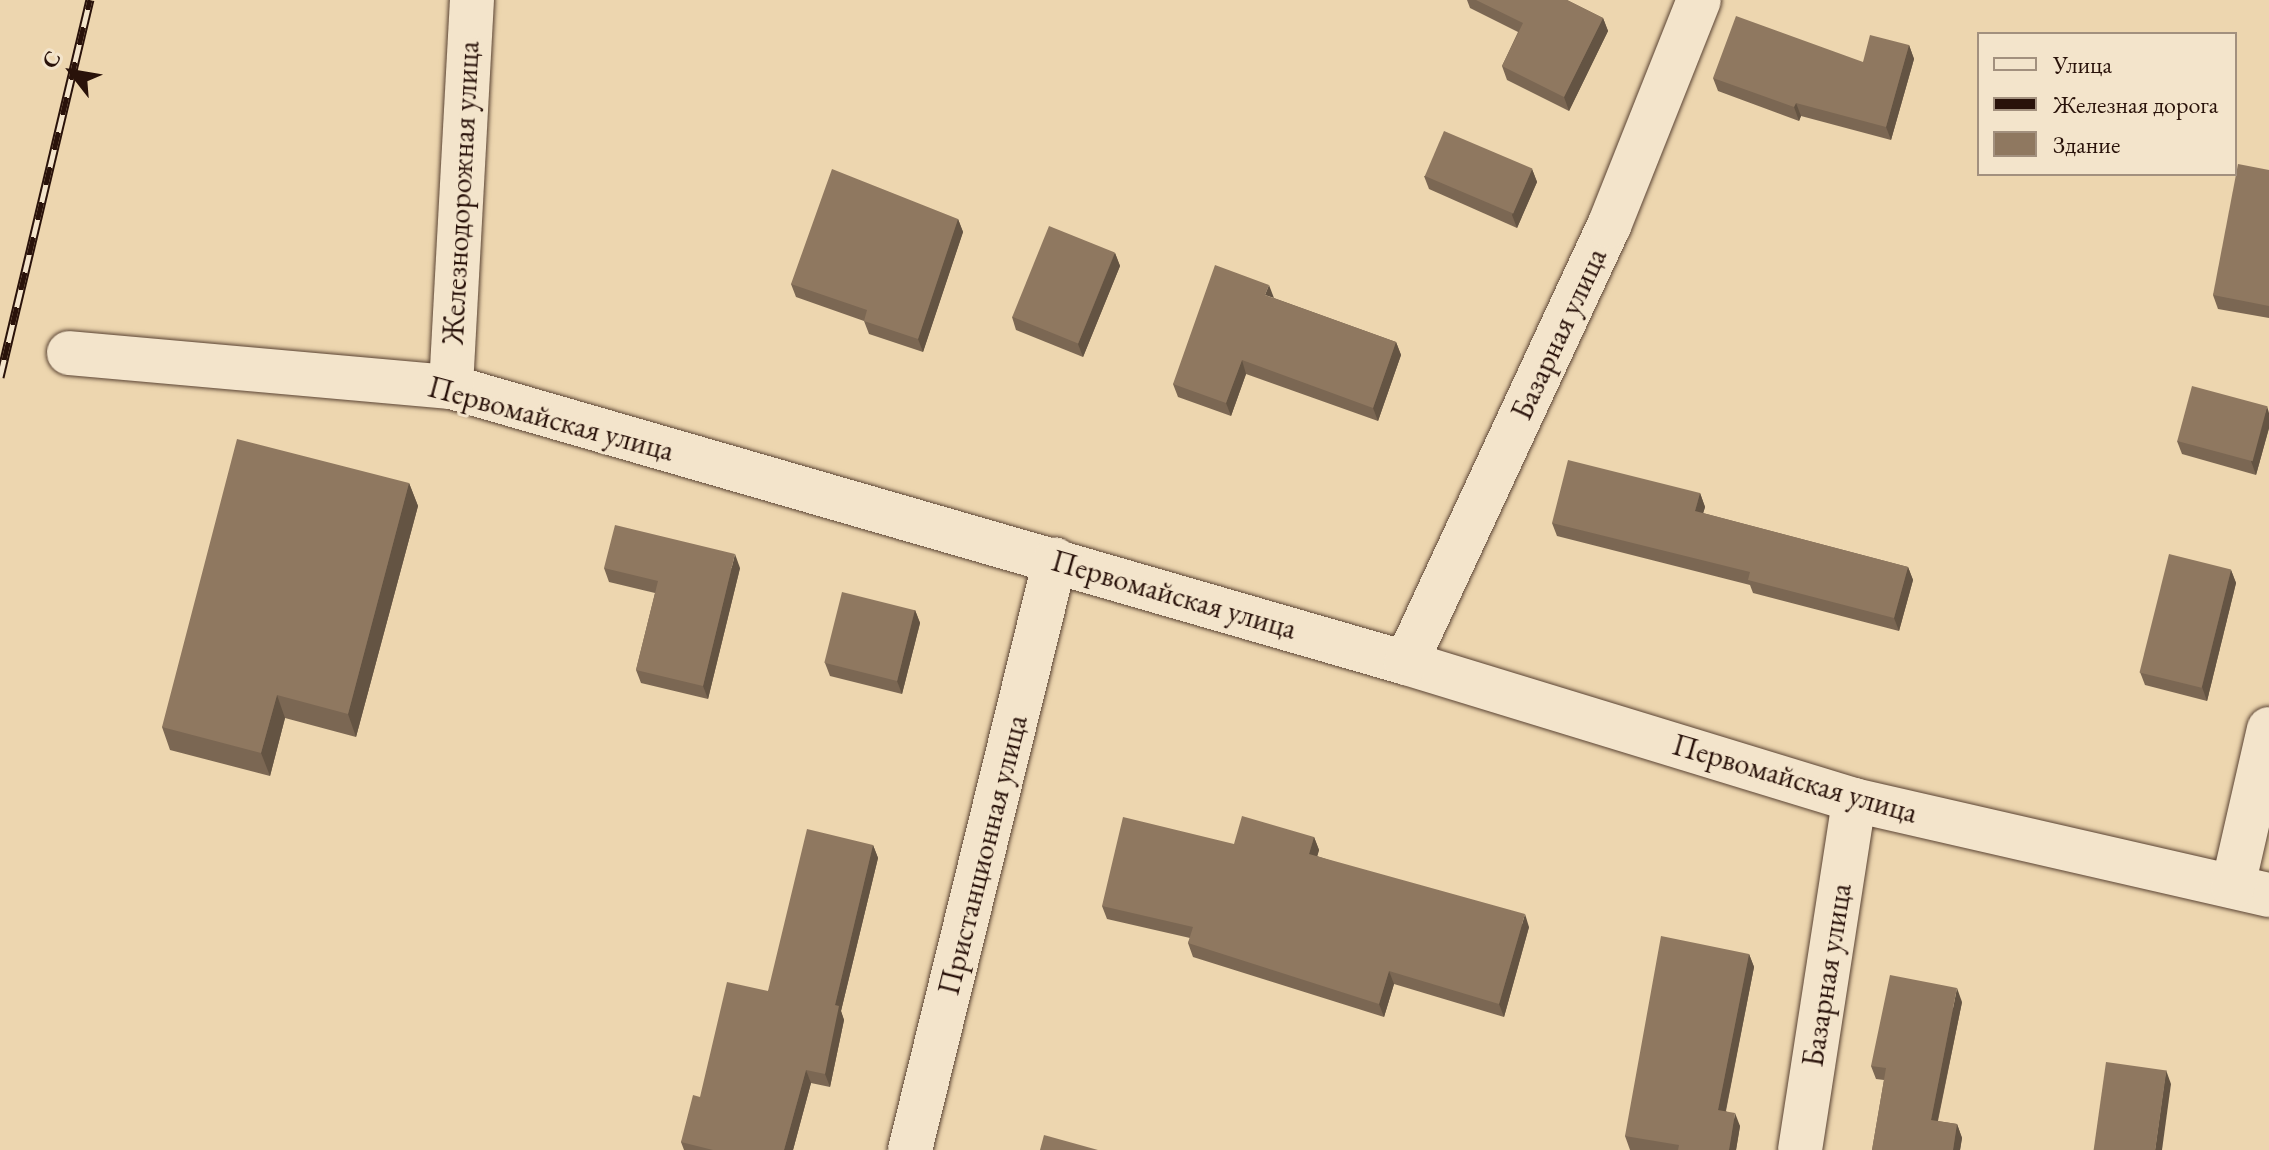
<!DOCTYPE html>
<meta charset="utf-8">
<style>
body{margin:0}
#map{position:relative;width:2269px;height:1150px;overflow:hidden;background:#edd6af;font-family:"EB Garamond",serif}
div>[style]{position:absolute}
[style*='--x']{left:calc(var(--x)*1px);top:calc(var(--y)*1px);width:calc(var(--w)*1px);rotate:calc(var(--a)*1deg)}
.roads{filter:drop-shadow(0 0 2px #5a4333) drop-shadow(0 0 2px #5a4333)}
.minor>*{height:44px;margin:-22px;padding:0 22px;transform-origin:22px;border-radius:22px;background:#f3e4cb}
.rail>*{height:9px;margin-top:-4.5px;transform-origin:0;background:repeating-linear-gradient(90deg,#f3e4cb 0 18px,#29120a 0 36px);box-sizing:border-box;border-block:2px solid #29120a}
.wall>*{inset:0;background:#7b6753}
.shaded-wall>*{inset:0;background:#645443}
.building>*{inset:0;background:#8f7860;transform-origin:0 0}
span{translate:-50% -50%;white-space:nowrap;text-align:center;line-height:1.15;-webkit-text-stroke:6px #f3e4cb;paint-order:stroke}
.street-label{font-size:30px;color:#29120a}
.legend{position:absolute;left:1977px;top:32px;width:260px;height:144px;box-sizing:border-box;background:#f3e4cb;border:2px solid #a2907e;margin:0;padding:10px 14px;list-style:none;font-size:24px;color:#29120a}
.legend li{display:flex;align-items:center;gap:16px;height:40px}
.legend b{width:40px;border:2px solid #a2907e}
.north{position:absolute;left:32px;top:32px;width:80px;height:80px;-webkit-text-stroke:6px #f3e4cb;paint-order:stroke;rotate:301deg;font-size:22px;font-weight:700;line-height:32px;text-align:center;color:#29120a}
.north::after{content:'';display:block;margin:auto;width:28px;height:36px;background:#29120a;clip-path:polygon(50% 0,100% 100%,50% 72%,0 100%)}
</style>
<div id="map">
<div class="roads">
<div class="minor">
<div style="--x:69;--y:353;--w:384;--a:5.1"></div>
<div style="--x:451;--y:387;--w:994;--a:16.12"></div>
<div style="--x:1406;--y:663;--w:468;--a:17"></div>
<div style="--x:1854;--y:800;--w:426;--a:12.9"></div>
<div style="--x:451;--y:387;--w:388;--a:-86.9"></div>
<div style="--x:1406;--y:663;--w:482;--a:-65.1"></div>
<div style="--x:1609;--y:226;--w:243;--a:-68.3"></div>
<div style="--x:2233;--y:886;--w:161;--a:-77.1"></div>
<div style="--x:910;--y:1150;--w:608;--a:-76.19"></div>
<div style="--x:1800;--y:1150;--w:354;--a:-81.2"></div>
</div>
</div>
<div class="rail">
<div style="--x:0;--y:377;--w:388;--a:-76.6"></div>
</div>
<div class="wall">
<div style="clip-path:polygon(1467px 0,1567px 0,1603px 18px,1608px 31px,1569px 111px,1507px 80px,1502px 66px,1518px 32px,1470px 8px)"></div>
<div style="clip-path:polygon(1909px 45px,1914px 59px,1891px 140px,1801px 116px,1799px 121px,1718px 91px,1713px 78px,1863px 62px)"></div>
<div style="clip-path:polygon(1532px 169px,1537px 182px,1517px 228px,1429px 189px,1424px 176px)"></div>
<div style="clip-path:polygon(2269px 170px,2269px 318px,2218px 309px,2213px 295px)"></div>
<div style="clip-path:polygon(958px 219px,963px 232px,923px 352px,869px 334px,864px 321px,796px 297px,791px 284px)"></div>
<div style="clip-path:polygon(1115px 253px,1120px 266px,1083px 357px,1016px 330px,1012px 317px)"></div>
<div style="clip-path:polygon(1274px 298px,1396px 342px,1401px 355px,1378px 421px,1246px 374px,1231px 416px,1178px 397px,1173px 384px)"></div>
<div style="clip-path:polygon(2269px 413px,2269px 428px,2256px 475px,2182px 454px,2177px 441px)"></div>
<div style="clip-path:polygon(409px 483px,418px 506px,356px 737px,285px 718px,270px 776px,170px 750px,162px 727px)"></div>
<div style="clip-path:polygon(1700px 493px,1705px 507px,1703px 513px,1908px 567px,1913px 580px,1899px 631px,1753px 593px,1750px 585px,1557px 536px,1552px 523px)"></div>
<div style="clip-path:polygon(604px 568px,740px 568px,708px 699px,641px 683px,636px 670px,655px 593px,609px 582px)"></div>
<div style="clip-path:polygon(2231px 570px,2236px 583px,2207px 701px,2145px 685px,2140px 672px)"></div>
<div style="clip-path:polygon(915px 610px,920px 623px,902px 694px,830px 676px,825px 663px)"></div>
<div style="clip-path:polygon(1314px 837px,1319px 850px,1317px 856px,1529px 927px,1504px 1017px,1394px 984px,1384px 1017px,1193px 957px,1188px 943px,1190px 938px,1107px 919px,1102px 906px,1234px 844px)"></div>
<div style="clip-path:polygon(873px 845px,878px 858px,841px 1011px,844px 1020px,830px 1087px,811px 1083px,793px 1150px,684px 1150px,681px 1142px,768px 991px)"></div>
<div style="clip-path:polygon(1749px 954px,1754px 967px,1726px 1111px,1740px 1126px,1736px 1150px,1630px 1150px,1625px 1136px)"></div>
<div style="clip-path:polygon(1962px 1002px,1938px 1121px,1957px 1124px,1962px 1138px,1960px 1150px,1872px 1150px,1884px 1080px,1876px 1079px,1871px 1066px)"></div>
</div>
<div class="shaded-wall">
<div style="clip-path:polygon(1603px 18px,1608px 31px,1569px 111px,1564px 97px)"></div>
<div style="clip-path:polygon(1909px 45px,1914px 59px,1891px 140px,1886px 127px)"></div>
<div style="clip-path:polygon(1796px 103px,1801px 116px,1799px 121px,1794px 107px)"></div>
<div style="clip-path:polygon(1532px 169px,1537px 182px,1517px 228px,1512px 215px)"></div>
<div style="clip-path:polygon(958px 219px,963px 232px,923px 352px,918px 339px)"></div>
<div style="clip-path:polygon(1115px 253px,1120px 266px,1083px 357px,1078px 344px)"></div>
<div style="clip-path:polygon(1269px 285px,1274px 298px,1265px 295px)"></div>
<div style="clip-path:polygon(1396px 342px,1401px 355px,1378px 421px,1373px 408px)"></div>
<div style="clip-path:polygon(1242px 360px,1246px 374px,1231px 416px,1226px 403px)"></div>
<div style="clip-path:polygon(2267px 406px,2269px 413px,2269px 428px,2256px 475px,2251px 461px)"></div>
<div style="clip-path:polygon(409px 483px,418px 506px,356px 737px,348px 714px)"></div>
<div style="clip-path:polygon(1700px 493px,1705px 507px,1700px 524px,1695px 511px)"></div>
<div style="clip-path:polygon(735px 554px,740px 568px,708px 699px,703px 686px)"></div>
<div style="clip-path:polygon(1908px 567px,1913px 580px,1899px 631px,1894px 618px)"></div>
<div style="clip-path:polygon(2231px 570px,2236px 583px,2207px 701px,2202px 687px)"></div>
<div style="clip-path:polygon(915px 610px,920px 623px,902px 694px,897px 681px)"></div>
<div style="clip-path:polygon(277px 695px,285px 718px,270px 776px,261px 753px)"></div>
<div style="clip-path:polygon(1314px 837px,1319px 850px,1314px 868px,1309px 854px)"></div>
<div style="clip-path:polygon(873px 845px,878px 858px,841px 1011px,844px 1020px,830px 1087px,825px 1074px,835px 1005px)"></div>
<div style="clip-path:polygon(1525px 914px,1529px 927px,1504px 1017px,1499px 1004px)"></div>
<div style="clip-path:polygon(1749px 954px,1754px 967px,1723px 1124px,1718px 1110px)"></div>
<div style="clip-path:polygon(1389px 971px,1394px 984px,1384px 1017px,1379px 1004px)"></div>
<div style="clip-path:polygon(1957px 988px,1962px 1002px,1935px 1133px,1931px 1120px)"></div>
<div style="clip-path:polygon(806px 1070px,811px 1083px,793px 1150px,784px 1150px)"></div>
<div style="clip-path:polygon(2166px 1070px,2171px 1084px,2162px 1150px,2155px 1150px)"></div>
<div style="clip-path:polygon(1735px 1113px,1740px 1126px,1736px 1150px,1729px 1150px)"></div>
<div style="clip-path:polygon(1957px 1124px,1962px 1138px,1960px 1150px,1953px 1150px)"></div>
</div>
<div class="building">
<div style="clip-path:polygon(1476px 0,1567px 0,1603px 18px,1564px 97px,1502px 66px,1523px 23px)"></div>
<div style="clip-path:polygon(1736px 16px,1863px 62px,1870px 35px,1909px 45px,1886px 127px,1796px 103px,1794px 107px,1713px 78px)"></div>
<div style="left:1444px;top:131px;width:96px;height:49px;rotate:23deg"></div>
<div style="clip-path:polygon(2238px 164px,2269px 170px,2269px 306px,2213px 295px)"></div>
<div style="clip-path:polygon(832px 169px,958px 219px,918px 339px,864px 321px,867px 310px,791px 284px)"></div>
<div style="left:1049px;top:226px;width:71px;height:98px;rotate:22deg"></div>
<div style="clip-path:polygon(1215px 265px,1269px 285px,1265px 295px,1396px 342px,1373px 408px,1242px 360px,1226px 403px,1173px 384px)"></div>
<div style="left:2192px;top:386px;width:78px;height:57px;rotate:15deg"></div>
<div style="clip-path:polygon(237px 439px,409px 483px,348px 714px,277px 695px,261px 753px,162px 727px)"></div>
<div style="clip-path:polygon(1568px 460px,1700px 493px,1695px 511px,1908px 567px,1894px 618px,1748px 580px,1750px 572px,1552px 523px)"></div>
<div style="clip-path:polygon(615px 525px,735px 554px,703px 686px,636px 670px,658px 581px,604px 568px)"></div>
<div style="left:2169px;top:554px;width:64px;height:122px;rotate:14deg"></div>
<div style="left:842px;top:592px;width:75px;height:73px;rotate:14deg"></div>
<div style="clip-path:polygon(1242px 816px,1314px 837px,1309px 854px,1525px 914px,1499px 1004px,1389px 971px,1379px 1004px,1188px 943px,1193px 927px,1102px 906px,1123px 817px,1234px 844px)"></div>
<div style="clip-path:polygon(807px 829px,873px 845px,835px 1005px,839px 1006px,825px 1074px,806px 1070px,784px 1150px,713px 1150px,681px 1142px,693px 1095px,700px 1097px,727px 982px,768px 991px)"></div>
<div style="clip-path:polygon(1661px 936px,1749px 954px,1718px 1110px,1735px 1113px,1729px 1150px,1678px 1150px,1679px 1145px,1625px 1136px)"></div>
<div style="clip-path:polygon(1890px 975px,1957px 988px,1931px 1120px,1957px 1124px,1953px 1150px,1872px 1150px,1886px 1068px,1871px 1066px)"></div>
<div style="left:2106px;top:1062px;width:61px;height:89px;rotate:8deg"></div>
<div style="clip-path:polygon(1044px 1135px,1098px 1150px,1040px 1150px)"></div>
</div>
<div class="street-label">
<span style="left:461px;top:193px;rotate:-87deg">Железнодорожная улица</span>
<span style="left:1559px;top:334px;rotate:-65deg">Базарная улица</span>
<span style="left:551px;top:419px;rotate:15deg">Первомайская улица</span>
<span style="left:1174px;top:595px;rotate:16deg">Первомайская улица</span>
<span style="left:1795px;top:779px;rotate:16deg">Первомайская улица</span>
<span style="left:983px;top:855px;rotate:-76deg">Пристанционная улица</span>
<span style="left:1827px;top:975px;rotate:-81deg">Базарная улица</span>
</div>
<ul class="legend">
<li><b style="height:10px;background:#f3e4cb"></b>Улица</li>
<li><b style="height:10px;background:#29120a"></b>Железная дорога</li>
<li><b style="height:22px;background:#8f7860"></b>Здание</li>
</ul>
<div class="north">С</div>
</div>
